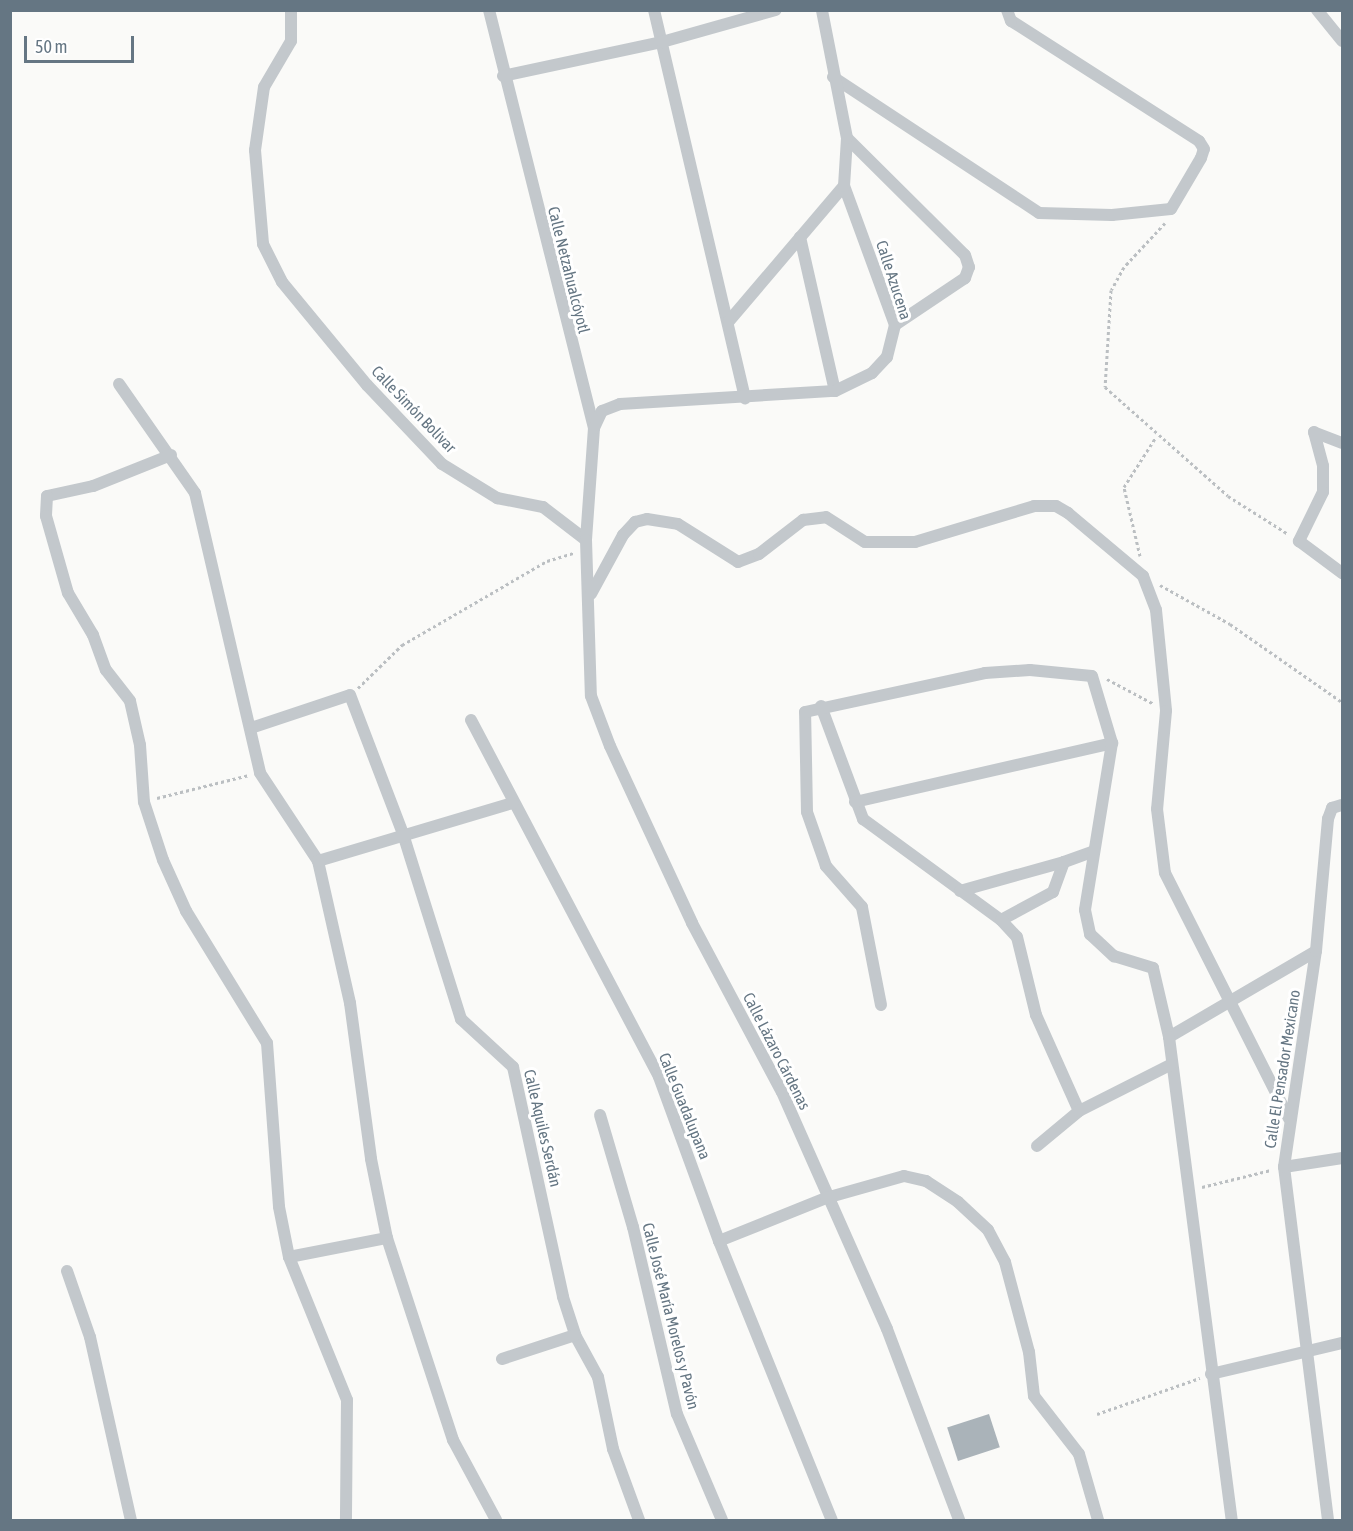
<!DOCTYPE html>
<meta charset="utf-8">
<style>
body{margin:0}
#map{position:relative;width:1353px;height:1531px;overflow:hidden;background:#fafaf8;font-family:"Asap Condensed",sans-serif}
div>[style]{position:absolute}
[style*='--x']{left:calc(var(--x)*1px);top:calc(var(--y)*1px);width:calc(var(--w)*1px);rotate:calc(var(--a)*1deg)}
.building>*{inset:0;background:#aab3b9;transform-origin:0 0}
.path>*{height:3px;margin-top:-1.5px;transform-origin:0;background:repeating-linear-gradient(90deg,#bbbfc2 0 3px,transparent 0 6px)}
.street>*{height:12px;margin:-6px;padding:0 6px;transform-origin:6px;border-radius:6px;background:#c3c8cc}
span{translate:-50% -50%;white-space:nowrap;text-align:center;line-height:1.15;-webkit-text-stroke:6px #fff;paint-order:stroke}
.street-label{font-size:16px;color:#657683}
.frame{position:absolute;inset:0;border:12px solid #657683;pointer-events:none}
.scale{position:absolute;left:24px;top:36px;width:110px;height:27px;box-sizing:border-box;border:3px solid #657683;border-top:0;padding-left:8px;font-size:18px;line-height:21px;white-space:nowrap;color:#657683;-webkit-text-stroke:4px #fff;paint-order:stroke}
</style>
<div id="map">
<div class="building">
<div style="left:989px;top:1414px;width:35px;height:44px;rotate:72deg"></div>
</div>
<div class="path">
<div style="--x:1165;--y:223;--w:60;--a:133"></div>
<div style="--x:1124;--y:267;--w:26;--a:119"></div>
<div style="--x:1111;--y:290;--w:97;--a:93.5"></div>
<div style="--x:1105;--y:387;--w:164;--a:41.5"></div>
<div style="--x:1228;--y:496;--w:71;--a:32.3"></div>
<div style="--x:1140;--y:556;--w:71;--a:-103.1"></div>
<div style="--x:1124;--y:487;--w:59;--a:-57.4"></div>
<div style="--x:1160;--y:585;--w:80;--a:29.1"></div>
<div style="--x:1230;--y:624;--w:136;--a:34.9"></div>
<div style="--x:1107;--y:679;--w:53;--a:28"></div>
<div style="--x:358;--y:688;--w:62;--a:-44.3"></div>
<div style="--x:402;--y:645;--w:168;--a:-30.1"></div>
<div style="--x:547;--y:561;--w:28;--a:-17"></div>
<div style="--x:157;--y:798;--w:95;--a:-14"></div>
<div style="--x:1202;--y:1187;--w:71;--a:-13.8"></div>
<div style="--x:1097;--y:1414;--w:109;--a:-19.3"></div>
</div>
<div class="street">
<div style="--x:291;--y:10;--w:31;--a:90"></div>
<div style="--x:291;--y:41;--w:53;--a:120.4"></div>
<div style="--x:264;--y:87;--w:64;--a:98.1"></div>
<div style="--x:255;--y:150;--w:94;--a:85.1"></div>
<div style="--x:263;--y:244;--w:42;--a:63.4"></div>
<div style="--x:282;--y:282;--w:134;--a:50.5"></div>
<div style="--x:367;--y:385;--w:109;--a:46.5"></div>
<div style="--x:442;--y:464;--w:65;--a:31.7"></div>
<div style="--x:497;--y:498;--w:47;--a:11.1"></div>
<div style="--x:543;--y:507;--w:54;--a:37.5"></div>
<div style="--x:489;--y:10;--w:431;--a:75.9"></div>
<div style="--x:594;--y:428;--w:112;--a:94.1"></div>
<div style="--x:586;--y:540;--w:156;--a:88.2"></div>
<div style="--x:591;--y:696;--w:53;--a:69.2"></div>
<div style="--x:610;--y:746;--w:195;--a:65.1"></div>
<div style="--x:692;--y:923;--w:191;--a:62"></div>
<div style="--x:782;--y:1092;--w:259;--a:66.1"></div>
<div style="--x:887;--y:1329;--w:204;--a:69.3"></div>
<div style="--x:654;--y:10;--w:399;--a:76.8"></div>
<div style="--x:1317;--y:10;--w:40;--a:51"></div>
<div style="--x:503;--y:76;--w:163;--a:-12.1"></div>
<div style="--x:662;--y:42;--w:118;--a:-15.7"></div>
<div style="--x:833;--y:77;--w:247;--a:33.4"></div>
<div style="--x:1039;--y:213;--w:73;--a:1.6"></div>
<div style="--x:1112;--y:215;--w:59;--a:-5.8"></div>
<div style="--x:1171;--y:209;--w:59;--a:-59.5"></div>
<div style="--x:1201;--y:158;--w:9;--a:-72"></div>
<div style="--x:1204;--y:149;--w:9;--a:-122"></div>
<div style="--x:1199;--y:141;--w:223;--a:-147.4"></div>
<div style="--x:1011;--y:21;--w:12;--a:-110"></div>
<div style="--x:847;--y:138;--w:166;--a:44.8"></div>
<div style="--x:965;--y:255;--w:13;--a:72"></div>
<div style="--x:969;--y:267;--w:12;--a:110"></div>
<div style="--x:965;--y:278;--w:84;--a:146.1"></div>
<div style="--x:800;--y:237;--w:158;--a:77.2"></div>
<div style="--x:729;--y:321;--w:177;--a:-49.6"></div>
<div style="--x:119;--y:384;--w:133;--a:55.1"></div>
<div style="--x:195;--y:493;--w:287;--a:76.9"></div>
<div style="--x:260;--y:773;--w:105;--a:56.6"></div>
<div style="--x:318;--y:861;--w:146;--a:77.3"></div>
<div style="--x:350;--y:1003;--w:157;--a:82.3"></div>
<div style="--x:371;--y:1159;--w:81;--a:78.6"></div>
<div style="--x:387;--y:1238;--w:213;--a:71.9"></div>
<div style="--x:453;--y:1440;--w:91;--a:61.7"></div>
<div style="--x:594;--y:428;--w:19;--a:-65"></div>
<div style="--x:602;--y:411;--w:19;--a:-21"></div>
<div style="--x:620;--y:404;--w:215;--a:-3.5"></div>
<div style="--x:835;--y:391;--w:41;--a:-25.9"></div>
<div style="--x:872;--y:373;--w:22;--a:-47"></div>
<div style="--x:887;--y:357;--w:33;--a:-76"></div>
<div style="--x:895;--y:325;--w:148;--a:-110.1"></div>
<div style="--x:844;--y:186;--w:48;--a:-86.4"></div>
<div style="--x:847;--y:138;--w:130;--a:-101.1"></div>
<div style="--x:1342;--y:443;--w:30;--a:-159"></div>
<div style="--x:1314;--y:432;--w:35;--a:75"></div>
<div style="--x:1323;--y:466;--w:26;--a:90"></div>
<div style="--x:1323;--y:492;--w:55;--a:116.1"></div>
<div style="--x:1299;--y:541;--w:54;--a:36.7"></div>
<div style="--x:171;--y:455;--w:84;--a:158.3"></div>
<div style="--x:93;--y:486;--w:47;--a:167.7"></div>
<div style="--x:47;--y:496;--w:20;--a:93"></div>
<div style="--x:46;--y:516;--w:80;--a:74.1"></div>
<div style="--x:68;--y:593;--w:49;--a:59.2"></div>
<div style="--x:93;--y:635;--w:37;--a:70"></div>
<div style="--x:106;--y:670;--w:39;--a:52"></div>
<div style="--x:130;--y:701;--w:45;--a:77.2"></div>
<div style="--x:140;--y:745;--w:57;--a:86"></div>
<div style="--x:144;--y:802;--w:61;--a:71.9"></div>
<div style="--x:163;--y:860;--w:56;--a:65.7"></div>
<div style="--x:186;--y:911;--w:155;--a:58.5"></div>
<div style="--x:267;--y:1043;--w:164;--a:85.8"></div>
<div style="--x:279;--y:1207;--w:51;--a:78.7"></div>
<div style="--x:289;--y:1257;--w:154;--a:67.9"></div>
<div style="--x:347;--y:1400;--w:120;--a:90.5"></div>
<div style="--x:591;--y:594;--w:67;--a:-61.5"></div>
<div style="--x:623;--y:535;--w:18;--a:-47"></div>
<div style="--x:635;--y:522;--w:12;--a:-14"></div>
<div style="--x:647;--y:519;--w:31;--a:9"></div>
<div style="--x:678;--y:524;--w:71;--a:32.3"></div>
<div style="--x:738;--y:562;--w:22;--a:-21"></div>
<div style="--x:759;--y:554;--w:56;--a:-37.7"></div>
<div style="--x:803;--y:520;--w:23;--a:-7"></div>
<div style="--x:826;--y:517;--w:46;--a:32.7"></div>
<div style="--x:865;--y:542;--w:50;--a:0"></div>
<div style="--x:915;--y:542;--w:124;--a:-16.8"></div>
<div style="--x:1034;--y:506;--w:22;--a:0"></div>
<div style="--x:1056;--y:506;--w:14;--a:30"></div>
<div style="--x:1068;--y:513;--w:98;--a:40"></div>
<div style="--x:1143;--y:576;--w:36;--a:69"></div>
<div style="--x:1156;--y:610;--w:101;--a:84.3"></div>
<div style="--x:1166;--y:711;--w:98;--a:95.2"></div>
<div style="--x:1157;--y:809;--w:64;--a:82.9"></div>
<div style="--x:1165;--y:873;--w:275;--a:63.2"></div>
<div style="--x:821;--y:706;--w:121;--a:69.6"></div>
<div style="--x:863;--y:819;--w:171;--a:36.2"></div>
<div style="--x:1001;--y:920;--w:59;--a:-28.3"></div>
<div style="--x:1053;--y:892;--w:32;--a:-70"></div>
<div style="--x:1064;--y:862;--w:32;--a:-20"></div>
<div style="--x:471;--y:720;--w:403;--a:62.2"></div>
<div style="--x:659;--y:1077;--w:175;--a:69.9"></div>
<div style="--x:719;--y:1241;--w:301;--a:68"></div>
<div style="--x:251;--y:728;--w:104;--a:-18.4"></div>
<div style="--x:350;--y:695;--w:149;--a:69.1"></div>
<div style="--x:403;--y:834;--w:194;--a:72.6"></div>
<div style="--x:461;--y:1019;--w:71;--a:42.7"></div>
<div style="--x:513;--y:1067;--w:235;--a:77.7"></div>
<div style="--x:563;--y:1297;--w:40;--a:72"></div>
<div style="--x:575;--y:1335;--w:48;--a:61.3"></div>
<div style="--x:598;--y:1377;--w:74;--a:78.2"></div>
<div style="--x:613;--y:1449;--w:76;--a:69.9"></div>
<div style="--x:855;--y:802;--w:264;--a:-12.9"></div>
<div style="--x:318;--y:861;--w:203;--a:-16.6"></div>
<div style="--x:960;--y:891;--w:108;--a:-15.6"></div>
<div style="--x:1001;--y:920;--w:23;--a:47"></div>
<div style="--x:1017;--y:937;--w:80;--a:76.3"></div>
<div style="--x:1036;--y:1015;--w:105;--a:65.9"></div>
<div style="--x:881;--y:1005;--w:100;--a:-101"></div>
<div style="--x:862;--y:907;--w:55;--a:-131.3"></div>
<div style="--x:826;--y:866;--w:57;--a:-109.4"></div>
<div style="--x:807;--y:812;--w:100;--a:-91.1"></div>
<div style="--x:805;--y:712;--w:184;--a:-12.2"></div>
<div style="--x:985;--y:673;--w:45;--a:-3.8"></div>
<div style="--x:1030;--y:670;--w:62;--a:5.5"></div>
<div style="--x:1092;--y:676;--w:70;--a:73.4"></div>
<div style="--x:1112;--y:743;--w:169;--a:99.2"></div>
<div style="--x:1085;--y:910;--w:25;--a:78"></div>
<div style="--x:1090;--y:934;--w:33;--a:43"></div>
<div style="--x:1114;--y:956;--w:41;--a:17.1"></div>
<div style="--x:1153;--y:968;--w:71;--a:76.9"></div>
<div style="--x:1169;--y:1037;--w:170;--a:-30.3"></div>
<div style="--x:1169;--y:1037;--w:487;--a:82.6"></div>
<div style="--x:600;--y:1115;--w:117;--a:73.6"></div>
<div style="--x:633;--y:1227;--w:192;--a:76.8"></div>
<div style="--x:677;--y:1414;--w:115;--a:67"></div>
<div style="--x:1037;--y:1146;--w:55;--a:-39.8"></div>
<div style="--x:1079;--y:1111;--w:102;--a:-26.8"></div>
<div style="--x:1284;--y:1167;--w:59;--a:-8.8"></div>
<div style="--x:719;--y:1241;--w:115;--a:-21.9"></div>
<div style="--x:826;--y:1198;--w:81;--a:-15.8"></div>
<div style="--x:904;--y:1176;--w:23;--a:13"></div>
<div style="--x:926;--y:1181;--w:38;--a:33"></div>
<div style="--x:958;--y:1202;--w:41;--a:43"></div>
<div style="--x:988;--y:1230;--w:36;--a:62"></div>
<div style="--x:1005;--y:1262;--w:93;--a:75.1"></div>
<div style="--x:1029;--y:1352;--w:44;--a:83.5"></div>
<div style="--x:1034;--y:1396;--w:73;--a:52.2"></div>
<div style="--x:1079;--y:1454;--w:69;--a:73.9"></div>
<div style="--x:289;--y:1257;--w:100;--a:-11"></div>
<div style="--x:67;--y:1271;--w:70;--a:70.8"></div>
<div style="--x:90;--y:1337;--w:188;--a:77.4"></div>
<div style="--x:502;--y:1359;--w:77;--a:-18.2"></div>
<div style="--x:1211;--y:1374;--w:135;--a:-13.3"></div>
<div style="--x:1328;--y:1520;--w:356;--a:-97.1"></div>
<div style="--x:1284;--y:1167;--w:218;--a:-81.6"></div>
<div style="--x:1316;--y:951;--w:133;--a:-84.8"></div>
<div style="--x:1328;--y:819;--w:12;--a:-70"></div>
<div style="--x:1332;--y:808;--w:10;--a:-17"></div>
</div>
<div class="street-label">
<span style="left:569px;top:270px;rotate:76deg">Calle Netzahualcóyotl</span>
<span style="left:894px;top:280px;rotate:72deg">Calle Azucena</span>
<span style="left:414px;top:409px;rotate:46deg">Calle Simón Bolívar</span>
<span style="left:777px;top:1051px;rotate:63deg">Calle Lázaro Cárdenas</span>
<span style="left:1282px;top:1069px;rotate:-81deg">Calle El Pensador Mexicano</span>
<span style="left:685px;top:1106px;rotate:68deg">Calle Guadalupana</span>
<span style="left:543px;top:1128px;rotate:77deg">Calle Aquiles Serdán</span>
<span style="left:671px;top:1316px;rotate:76deg">Calle José María Morelos y Pavón</span>
</div>
<div class="frame"></div>
<div class="scale">50 m</div>
</div>
